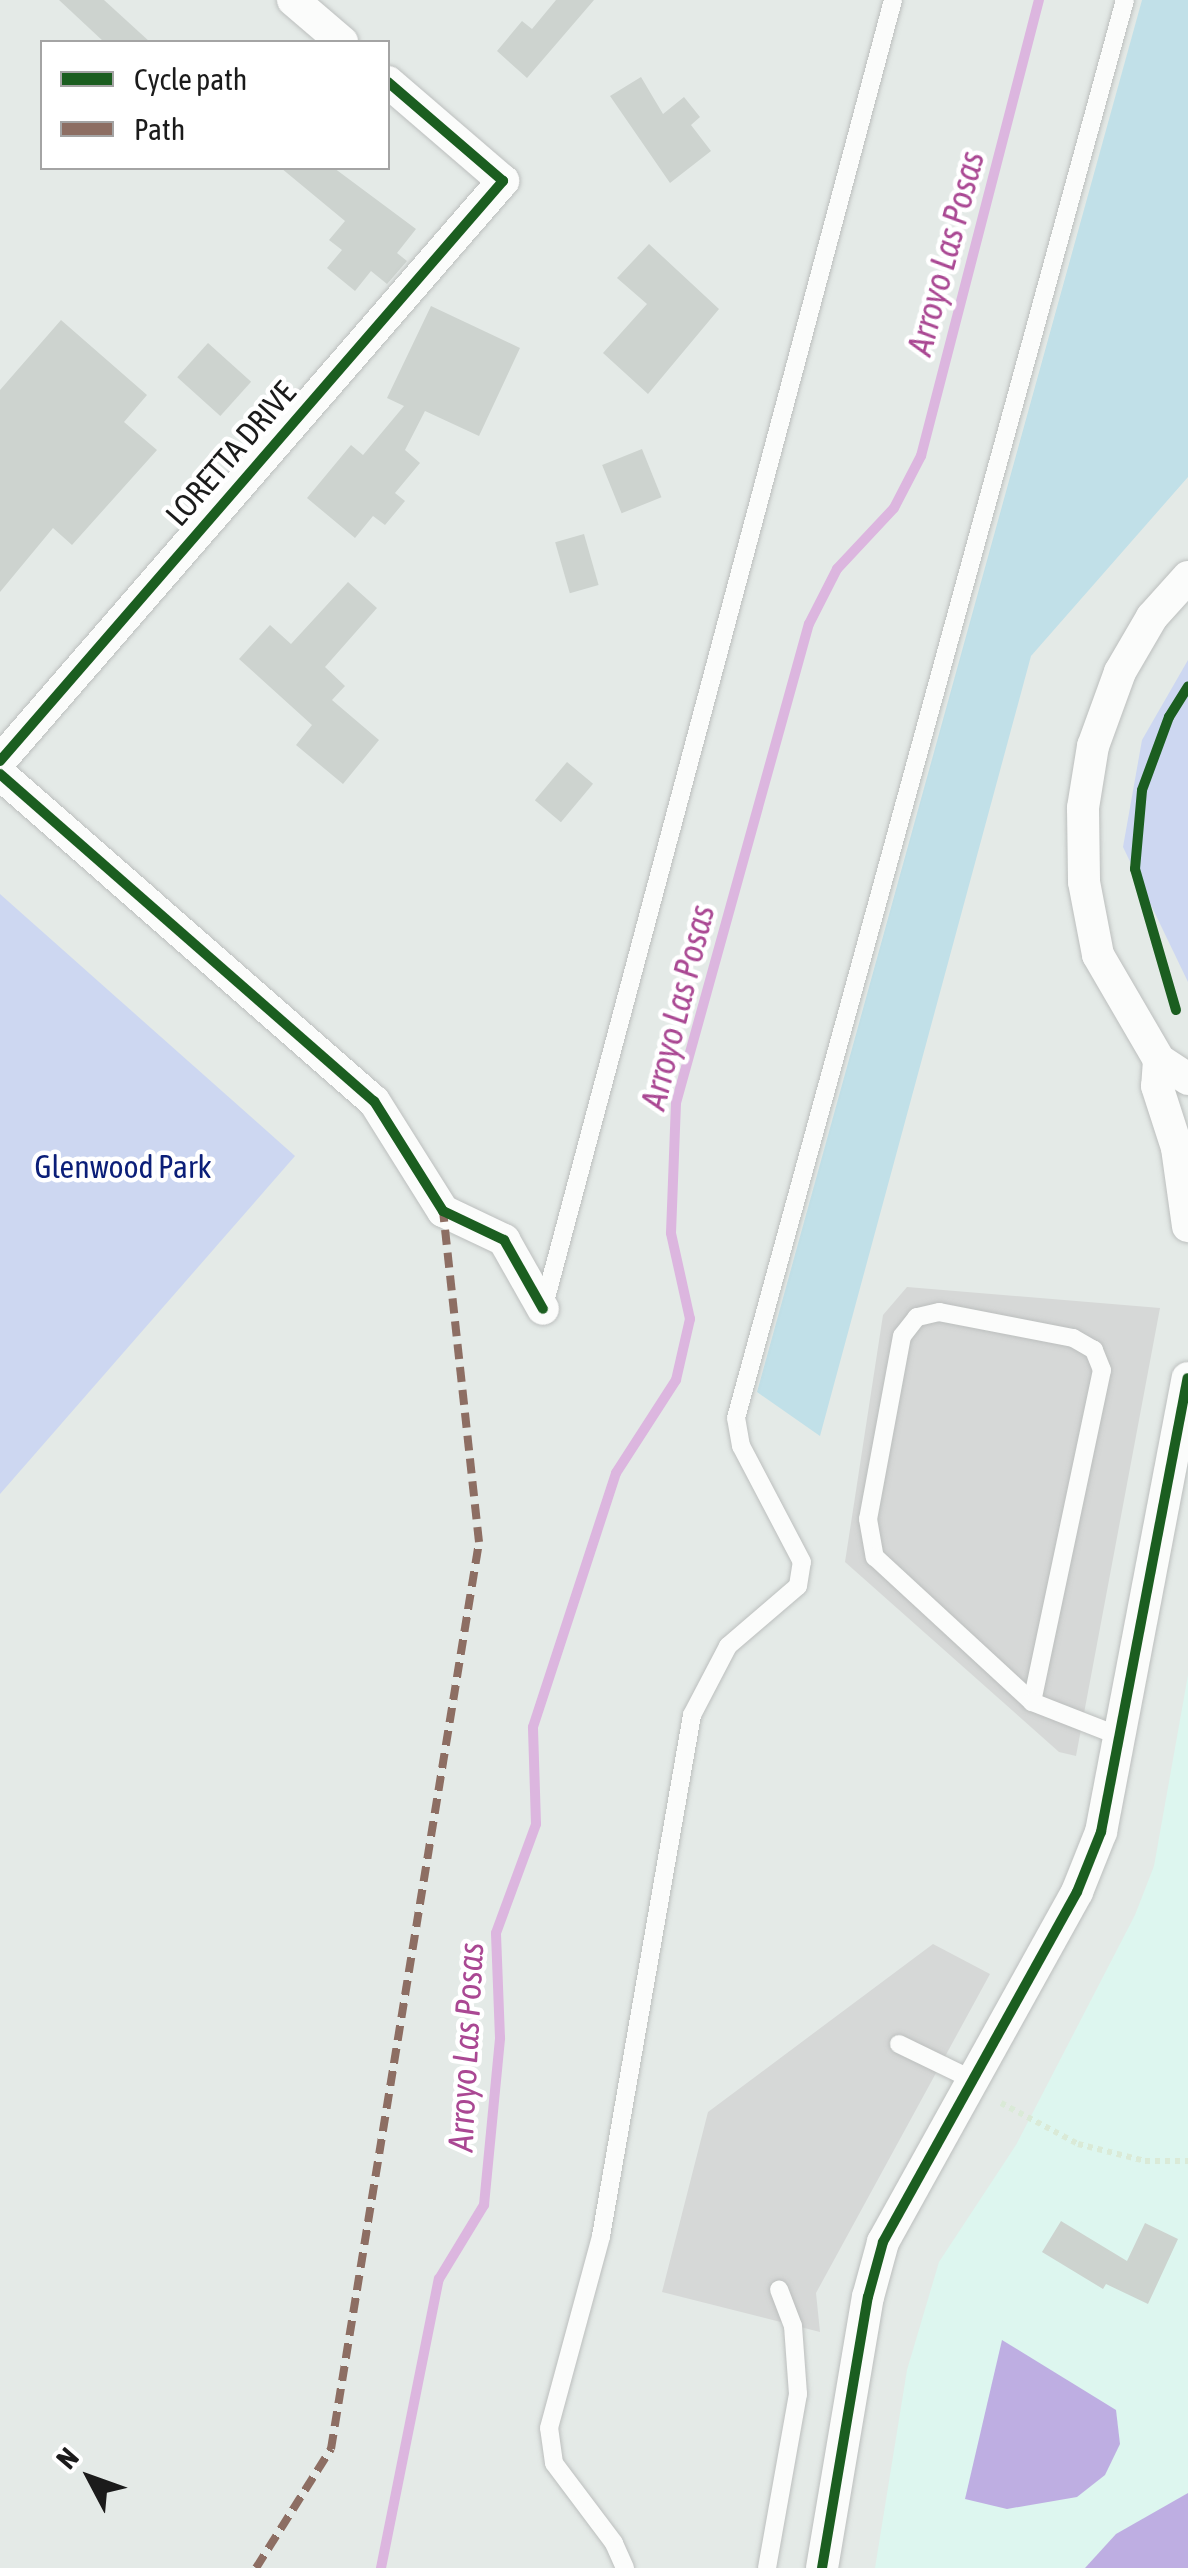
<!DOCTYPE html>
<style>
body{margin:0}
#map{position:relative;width:1188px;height:2568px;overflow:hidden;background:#e4eae7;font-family:"Asap Condensed",sans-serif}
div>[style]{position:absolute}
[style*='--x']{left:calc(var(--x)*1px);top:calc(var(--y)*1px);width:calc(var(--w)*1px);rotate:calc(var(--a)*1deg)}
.education>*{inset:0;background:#ddf6ef}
.grass>*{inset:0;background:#c1e0e8}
.park>*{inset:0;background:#cdd7f1}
.pitch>*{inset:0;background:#beaee2}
.parking>*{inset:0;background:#d6d8d7}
.stream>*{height:10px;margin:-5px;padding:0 5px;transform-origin:5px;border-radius:5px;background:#dcb6df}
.building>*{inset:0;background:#cdd3cf;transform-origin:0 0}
.path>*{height:6px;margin-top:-3px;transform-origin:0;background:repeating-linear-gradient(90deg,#daead7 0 5px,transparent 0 10px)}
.roads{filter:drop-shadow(0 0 2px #bcbfbe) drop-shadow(0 0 2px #bcbfbe)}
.lane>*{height:18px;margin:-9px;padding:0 9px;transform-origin:9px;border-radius:9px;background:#fbfcfb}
.street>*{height:32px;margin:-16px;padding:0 16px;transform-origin:16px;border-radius:16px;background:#fbfcfb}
.quiet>*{height:8px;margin-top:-4px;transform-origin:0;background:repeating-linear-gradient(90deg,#8d6e63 0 15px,transparent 0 23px)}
.cycleway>*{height:10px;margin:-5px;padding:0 5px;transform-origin:5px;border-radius:5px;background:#1b5e20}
span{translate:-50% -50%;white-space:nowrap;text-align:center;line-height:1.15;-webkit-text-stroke:9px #fff;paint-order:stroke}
.street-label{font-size:32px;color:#1b1b1b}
.park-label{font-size:32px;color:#0b1e78}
.water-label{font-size:35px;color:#aa4893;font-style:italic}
.legend{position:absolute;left:40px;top:40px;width:350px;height:130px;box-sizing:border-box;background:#fff;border:2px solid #a4a4a4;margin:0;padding:12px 18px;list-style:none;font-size:30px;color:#1b1b1b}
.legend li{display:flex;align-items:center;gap:20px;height:50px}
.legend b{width:50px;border:2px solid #a4a4a4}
.north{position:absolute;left:40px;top:2428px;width:100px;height:100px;-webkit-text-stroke:8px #fff;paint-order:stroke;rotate:311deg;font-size:28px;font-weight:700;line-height:40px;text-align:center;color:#1b1b1b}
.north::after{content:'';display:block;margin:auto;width:35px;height:45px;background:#1b1b1b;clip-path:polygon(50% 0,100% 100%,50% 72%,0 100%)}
</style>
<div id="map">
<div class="education">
<div style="clip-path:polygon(1188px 1675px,1188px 2568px,875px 2568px,907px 2370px,939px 2262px,1016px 2145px,1135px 1915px,1154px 1866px)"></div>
</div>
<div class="grass">
<div style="clip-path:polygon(1142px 0,1188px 0,1188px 477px,1031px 656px,820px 1436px,757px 1392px)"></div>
</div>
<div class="park">
<div style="clip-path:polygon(1188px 660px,1188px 982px,1123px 847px,1142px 740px)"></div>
<div style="clip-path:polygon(0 894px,295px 1156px,0 1494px)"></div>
</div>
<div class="pitch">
<div style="clip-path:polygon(1002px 2340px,1116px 2410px,1120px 2444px,1105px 2475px,1077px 2497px,1007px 2509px,965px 2499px)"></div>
<div style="clip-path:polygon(1188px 2493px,1188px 2568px,1085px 2568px,1116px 2534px)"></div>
</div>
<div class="parking">
<div style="clip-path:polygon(907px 1287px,1160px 1308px,1076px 1756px,1059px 1752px,845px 1562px,883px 1315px)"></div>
<div style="clip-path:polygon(933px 1944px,990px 1974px,816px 2293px,820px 2332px,662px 2292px,708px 2112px)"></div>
</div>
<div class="stream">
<div style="--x:381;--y:2568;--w:295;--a:-78.7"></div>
<div style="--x:439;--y:2279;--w:87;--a:-58.7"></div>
<div style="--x:484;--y:2205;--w:168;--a:-84.5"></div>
<div style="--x:500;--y:2038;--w:105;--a:-92.2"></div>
<div style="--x:496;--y:1933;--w:116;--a:-69.8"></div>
<div style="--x:536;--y:1824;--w:97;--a:-91.8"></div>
<div style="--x:533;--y:1727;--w:267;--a:-71.9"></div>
<div style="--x:616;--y:1473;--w:111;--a:-57.2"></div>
<div style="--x:676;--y:1380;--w:63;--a:-77.1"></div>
<div style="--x:690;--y:1319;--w:88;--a:-102.5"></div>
<div style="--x:671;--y:1233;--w:130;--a:-87.8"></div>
<div style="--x:676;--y:1103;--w:497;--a:-74.5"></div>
<div style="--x:809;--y:624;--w:62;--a:-63"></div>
<div style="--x:837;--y:569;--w:83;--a:-46.9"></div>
<div style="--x:894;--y:508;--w:59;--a:-62.6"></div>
<div style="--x:921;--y:456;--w:471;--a:-75.5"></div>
</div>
<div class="building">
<div style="clip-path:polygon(59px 0,104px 0,150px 42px,104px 42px)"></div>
<div style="clip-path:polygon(556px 0,594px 0,527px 78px,497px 51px,522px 21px,532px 29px)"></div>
<div style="clip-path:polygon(641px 77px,663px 114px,684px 97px,700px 117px,691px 125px,711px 151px,670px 183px,610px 96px)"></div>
<div style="clip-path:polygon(281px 168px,334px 168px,416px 229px,397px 253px,407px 261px,387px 284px,371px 271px,355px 291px,327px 268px,342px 250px,329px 240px,345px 221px)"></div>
<div style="clip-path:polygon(649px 244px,719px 309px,648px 394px,603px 353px,647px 304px,617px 278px)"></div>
<div style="clip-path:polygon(431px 306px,520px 348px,479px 436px,425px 411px,405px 450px,420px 463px,395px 493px,405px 501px,385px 525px,373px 516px,355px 538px,307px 498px,351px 445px,363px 455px,404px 406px,387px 398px)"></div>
<div style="clip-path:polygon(61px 320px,147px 395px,124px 422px,157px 450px,72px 545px,53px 528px,0 592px,0 390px)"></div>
<div style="left:208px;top:343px;width:58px;height:46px;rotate:42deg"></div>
<div style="left:642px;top:449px;width:52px;height:43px;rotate:68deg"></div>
<div style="left:584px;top:534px;width:53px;height:30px;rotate:74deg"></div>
<div style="clip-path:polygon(348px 582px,377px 608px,325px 667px,345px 686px,332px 700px,379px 740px,343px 784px,296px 745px,312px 725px,239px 659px,270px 625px,291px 644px)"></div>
<div style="left:567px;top:762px;width:34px;height:50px;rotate:40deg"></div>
<div style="clip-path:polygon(1061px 2221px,1127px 2261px,1145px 2223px,1178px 2239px,1148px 2304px,1106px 2284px,1103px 2289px,1042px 2252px)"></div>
</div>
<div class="path">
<div style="--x:1001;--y:2103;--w:87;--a:28"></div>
<div style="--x:1078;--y:2144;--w:69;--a:14.2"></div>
<div style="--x:1145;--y:2161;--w:43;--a:0"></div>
</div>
<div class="roads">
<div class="lane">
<div style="--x:543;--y:1309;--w:1355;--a:-75.03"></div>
<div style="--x:1032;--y:1702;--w:339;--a:-78.1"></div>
<div style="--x:1102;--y:1370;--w:22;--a:-112"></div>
<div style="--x:1094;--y:1350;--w:24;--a:-150"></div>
<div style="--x:1073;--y:1338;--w:136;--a:-169"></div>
<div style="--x:939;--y:1312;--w:23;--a:167"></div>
<div style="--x:917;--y:1317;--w:24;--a:128"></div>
<div style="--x:902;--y:1336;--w:186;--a:100.5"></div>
<div style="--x:868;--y:1519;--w:39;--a:80"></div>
<div style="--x:875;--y:1557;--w:214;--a:42.7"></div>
<div style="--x:1032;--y:1702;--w:93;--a:21.3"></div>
<div style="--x:899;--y:2044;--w:82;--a:25.9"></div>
<div style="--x:625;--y:2568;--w:27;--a:-114"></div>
<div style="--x:614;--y:2543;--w:100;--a:-126.9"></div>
<div style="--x:554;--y:2463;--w:35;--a:-98"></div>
<div style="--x:549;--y:2428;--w:199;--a:-74.8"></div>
<div style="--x:601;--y:2236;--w:529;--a:-80.09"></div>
<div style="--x:692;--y:1715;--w:78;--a:-62.4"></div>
<div style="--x:728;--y:1646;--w:92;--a:-40.6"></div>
<div style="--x:798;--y:1586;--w:24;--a:-81"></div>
<div style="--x:802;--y:1562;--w:131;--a:-117.7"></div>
<div style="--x:741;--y:1446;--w:28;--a:-100"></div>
<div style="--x:736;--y:1418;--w:1470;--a:-74.66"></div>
<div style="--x:767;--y:2568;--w:177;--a:-79.9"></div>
<div style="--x:798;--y:2394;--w:68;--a:-94.2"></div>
<div style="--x:793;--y:2326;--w:39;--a:-111"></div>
</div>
<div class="street">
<div style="--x:293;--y:0;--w:65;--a:40.6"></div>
<div style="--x:1188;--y:577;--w:54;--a:132"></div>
<div style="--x:1152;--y:617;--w:64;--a:120.2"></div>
<div style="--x:1120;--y:672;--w:79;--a:110"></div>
<div style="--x:1093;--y:746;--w:63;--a:99.2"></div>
<div style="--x:1083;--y:808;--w:74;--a:89.2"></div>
<div style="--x:1084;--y:882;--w:74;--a:79.1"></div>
<div style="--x:1098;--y:955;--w:121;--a:59.8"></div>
<div style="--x:1159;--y:1060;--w:35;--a:33"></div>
<div style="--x:0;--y:761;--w:768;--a:-49.07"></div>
<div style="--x:503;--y:181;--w:152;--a:-139.3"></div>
<div style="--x:0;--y:774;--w:497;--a:41.2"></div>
<div style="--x:374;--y:1101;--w:130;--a:57.9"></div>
<div style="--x:443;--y:1211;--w:68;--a:25.4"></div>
<div style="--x:504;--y:1240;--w:79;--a:60.5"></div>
<div style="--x:1159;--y:1060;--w:26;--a:94"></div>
<div style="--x:1157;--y:1086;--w:65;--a:72.1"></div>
<div style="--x:1177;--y:1148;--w:79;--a:82"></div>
<div style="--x:822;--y:2568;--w:275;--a:-80.4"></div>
<div style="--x:868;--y:2297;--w:57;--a:-74.7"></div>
<div style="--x:883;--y:2242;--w:400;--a:-61"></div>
<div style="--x:1077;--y:1892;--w:65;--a:-68.2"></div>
<div style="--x:1101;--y:1832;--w:462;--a:-79.2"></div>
</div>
</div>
<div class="quiet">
<div style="--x:256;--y:2568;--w:141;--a:-57.8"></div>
<div style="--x:331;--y:2449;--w:919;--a:-80.73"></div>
<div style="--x:479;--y:1542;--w:333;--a:-96.2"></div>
</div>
<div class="cycleway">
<div style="--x:0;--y:761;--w:768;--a:-49.07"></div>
<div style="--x:503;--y:181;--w:152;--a:-139.3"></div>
<div style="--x:0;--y:774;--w:497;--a:41.2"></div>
<div style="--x:374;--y:1101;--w:130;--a:57.9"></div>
<div style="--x:443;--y:1211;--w:68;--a:25.4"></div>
<div style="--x:504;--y:1240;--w:79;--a:60.5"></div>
<div style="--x:1176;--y:1010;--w:147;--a:-106.2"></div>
<div style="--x:1135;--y:869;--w:79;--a:-84.9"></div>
<div style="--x:1142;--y:790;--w:78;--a:-69.7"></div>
<div style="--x:1169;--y:717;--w:36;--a:-58"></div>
<div style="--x:822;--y:2568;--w:275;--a:-80.4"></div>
<div style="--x:868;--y:2297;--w:57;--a:-74.7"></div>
<div style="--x:883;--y:2242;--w:400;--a:-61"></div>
<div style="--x:1077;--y:1892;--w:65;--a:-68.2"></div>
<div style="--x:1101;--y:1832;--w:462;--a:-79.2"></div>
</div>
<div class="street-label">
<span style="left:231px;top:454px;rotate:-49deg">LORETTA DRIVE</span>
</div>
<div class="park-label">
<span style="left:123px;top:1167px">Glenwood Park</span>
</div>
<div class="water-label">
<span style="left:945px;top:253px;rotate:-75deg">Arroyo Las Posas</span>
<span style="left:677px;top:1007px;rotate:-76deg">Arroyo Las Posas</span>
<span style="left:465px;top:2047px;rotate:-87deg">Arroyo Las Posas</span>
</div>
<ul class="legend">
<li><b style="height:12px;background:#1b5e20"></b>Cycle path</li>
<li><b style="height:12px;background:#8d6e63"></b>Path</li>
</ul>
<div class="north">N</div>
</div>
